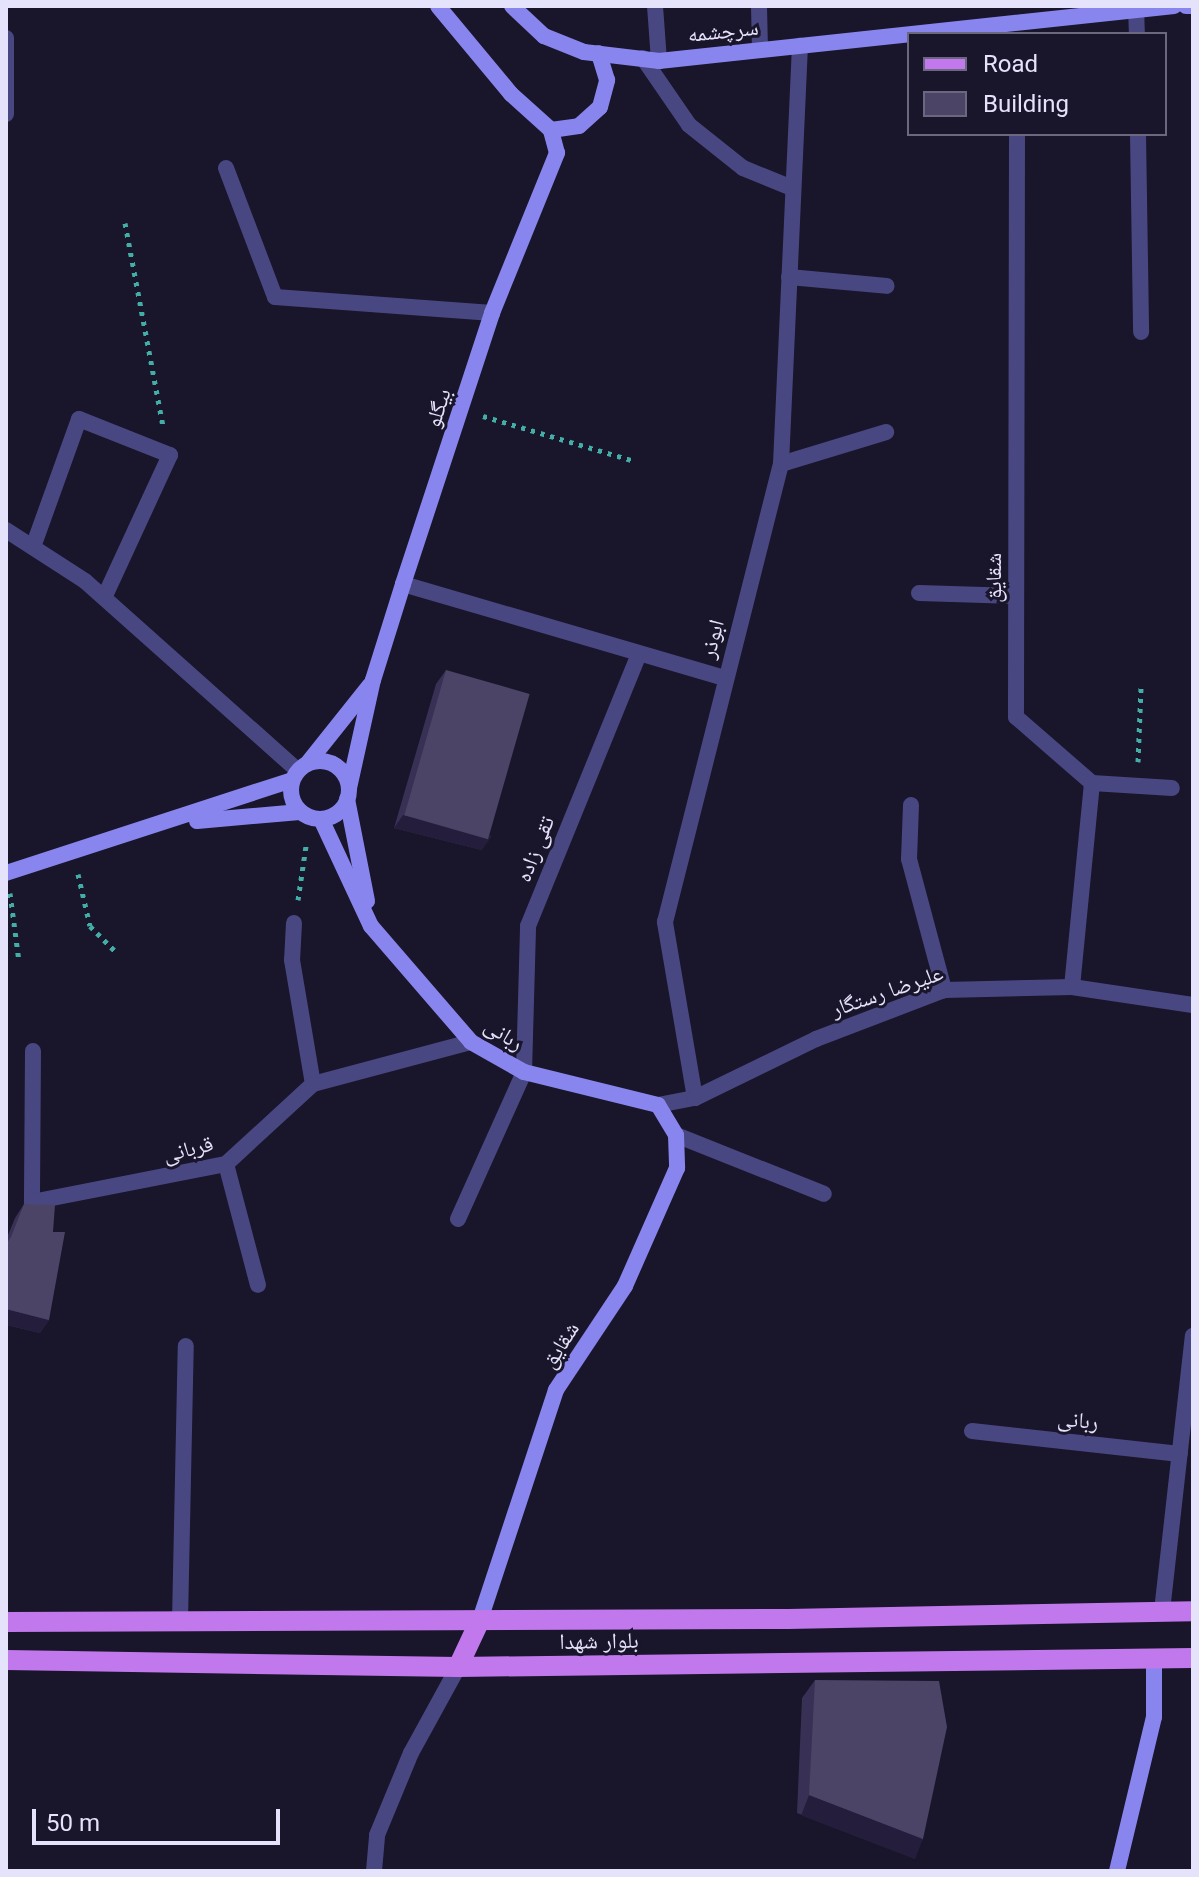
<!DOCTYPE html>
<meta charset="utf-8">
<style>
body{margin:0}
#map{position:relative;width:1199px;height:1877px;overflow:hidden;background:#19152a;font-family:Roboto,"Noto Naskh Arabic",sans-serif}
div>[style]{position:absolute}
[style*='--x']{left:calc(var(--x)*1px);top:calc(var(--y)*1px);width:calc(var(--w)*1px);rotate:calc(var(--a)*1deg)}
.path>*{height:5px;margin-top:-2.5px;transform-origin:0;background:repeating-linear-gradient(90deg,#43aea7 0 4px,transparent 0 10px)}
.lane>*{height:16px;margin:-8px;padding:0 8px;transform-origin:8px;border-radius:8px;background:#494782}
.street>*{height:16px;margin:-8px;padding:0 8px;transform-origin:8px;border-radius:8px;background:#494782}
.secondary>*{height:16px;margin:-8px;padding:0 8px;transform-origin:8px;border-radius:8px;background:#8886ee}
.secondary>.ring{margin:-8px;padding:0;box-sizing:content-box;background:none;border:16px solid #8886ee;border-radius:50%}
.primary>*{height:20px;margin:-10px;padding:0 10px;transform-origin:10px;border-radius:10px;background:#c078ec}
.wall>*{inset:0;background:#383155}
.shaded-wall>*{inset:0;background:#241e3c;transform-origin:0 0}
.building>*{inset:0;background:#4b4466;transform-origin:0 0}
span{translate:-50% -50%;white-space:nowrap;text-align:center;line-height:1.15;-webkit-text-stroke:6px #19152a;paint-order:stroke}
.street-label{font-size:22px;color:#e5e2fb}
.frame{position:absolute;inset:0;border:8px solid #e5e2fb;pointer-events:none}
.legend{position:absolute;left:907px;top:32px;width:260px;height:104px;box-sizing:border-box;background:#19152a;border:2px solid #6b677e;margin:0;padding:10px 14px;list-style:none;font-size:24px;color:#e5e2fb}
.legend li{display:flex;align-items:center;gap:16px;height:40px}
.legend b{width:40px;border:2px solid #6b677e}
.scale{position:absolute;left:32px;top:1809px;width:248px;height:36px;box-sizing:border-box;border:4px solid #e5e2fb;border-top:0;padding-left:10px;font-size:24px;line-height:28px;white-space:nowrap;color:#e5e2fb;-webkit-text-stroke:6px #19152a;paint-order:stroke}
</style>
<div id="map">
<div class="path">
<div style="--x:125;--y:223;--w:208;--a:79.4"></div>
<div style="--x:483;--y:416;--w:155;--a:16.5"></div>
<div style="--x:1138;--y:762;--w:75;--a:-87.7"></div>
<div style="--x:78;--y:874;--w:53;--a:77"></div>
<div style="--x:90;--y:926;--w:38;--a:45"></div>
<div style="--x:10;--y:893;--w:69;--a:82.5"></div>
<div style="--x:298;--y:900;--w:55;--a:-81.6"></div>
</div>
<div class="lane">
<div style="--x:294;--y:923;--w:37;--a:93"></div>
<div style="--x:292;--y:960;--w:126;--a:80.4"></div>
</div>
<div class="street">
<div style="--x:655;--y:6;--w:55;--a:85.8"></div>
<div style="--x:759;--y:6;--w:43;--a:88.7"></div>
<div style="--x:1136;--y:8;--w:26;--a:88"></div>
<div style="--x:6;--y:38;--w:76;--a:90"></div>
<div style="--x:643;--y:58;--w:81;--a:55.5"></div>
<div style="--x:689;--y:125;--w:69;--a:38.5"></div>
<div style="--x:743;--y:168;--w:53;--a:22.2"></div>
<div style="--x:1017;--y:134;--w:583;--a:90.1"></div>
<div style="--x:1016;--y:717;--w:101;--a:41"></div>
<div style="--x:1092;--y:783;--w:205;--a:95.6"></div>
<div style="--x:1138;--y:134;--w:198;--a:89.1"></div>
<div style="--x:226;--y:168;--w:138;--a:69.2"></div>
<div style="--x:275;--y:297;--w:218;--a:4.2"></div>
<div style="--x:789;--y:277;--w:98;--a:5.2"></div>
<div style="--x:781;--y:464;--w:110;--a:-16.9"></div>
<div style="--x:6;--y:530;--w:94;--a:32.8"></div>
<div style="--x:85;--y:581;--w:285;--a:41.7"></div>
<div style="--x:33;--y:547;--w:136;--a:-70.2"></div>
<div style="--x:79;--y:419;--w:98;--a:21.6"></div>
<div style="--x:170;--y:455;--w:157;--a:114.8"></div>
<div style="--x:403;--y:584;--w:334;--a:16.3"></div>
<div style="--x:919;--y:593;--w:97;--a:1.8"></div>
<div style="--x:1092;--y:783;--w:80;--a:3.6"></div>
<div style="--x:911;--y:805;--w:54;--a:92.1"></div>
<div style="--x:909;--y:859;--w:136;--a:75"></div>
<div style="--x:33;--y:1051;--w:151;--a:90.4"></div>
<div style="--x:32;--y:1202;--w:198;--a:-11.1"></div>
<div style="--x:226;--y:1164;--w:118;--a:-42.6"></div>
<div style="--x:313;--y:1084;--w:163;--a:-14.9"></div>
<div style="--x:695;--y:1098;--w:179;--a:-99.7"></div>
<div style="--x:665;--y:922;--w:472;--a:-75.8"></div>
<div style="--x:781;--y:464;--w:419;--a:-87.4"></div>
<div style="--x:658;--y:1105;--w:38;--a:-11"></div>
<div style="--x:695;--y:1098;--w:135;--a:-26"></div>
<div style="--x:816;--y:1039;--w:137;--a:-20.9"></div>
<div style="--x:944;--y:990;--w:128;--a:-1.3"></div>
<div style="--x:1072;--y:987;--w:122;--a:8.5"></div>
<div style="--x:676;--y:1135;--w:159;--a:21.7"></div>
<div style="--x:226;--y:1164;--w:125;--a:75.2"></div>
<div style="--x:458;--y:1219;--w:161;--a:-65.8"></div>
<div style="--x:524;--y:1072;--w:146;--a:-88.4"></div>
<div style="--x:528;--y:926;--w:294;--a:-67.8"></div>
<div style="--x:972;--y:1431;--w:209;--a:6.3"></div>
<div style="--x:1162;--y:1611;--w:277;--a:-83.6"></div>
<div style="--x:180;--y:1621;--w:275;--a:-88.8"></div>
<div style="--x:374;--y:1871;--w:36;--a:-85"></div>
<div style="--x:377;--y:1835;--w:89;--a:-67.5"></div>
<div style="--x:411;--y:1753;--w:98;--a:-61.3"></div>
</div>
<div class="secondary">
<div style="--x:512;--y:6;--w:44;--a:43.2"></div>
<div style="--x:544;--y:36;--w:43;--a:21.8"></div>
<div style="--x:584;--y:52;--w:76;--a:6.8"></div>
<div style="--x:659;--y:61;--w:518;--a:-6.1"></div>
<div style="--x:1186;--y:6;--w:7;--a:0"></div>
<div style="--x:551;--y:130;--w:28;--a:-8"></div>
<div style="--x:579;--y:126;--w:28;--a:-42"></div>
<div style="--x:600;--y:107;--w:28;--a:-75"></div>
<div style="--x:607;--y:80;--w:28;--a:-107"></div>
<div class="ring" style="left:291px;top:761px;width:42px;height:42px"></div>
<div style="--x:307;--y:764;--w:101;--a:-51.4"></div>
<div style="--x:349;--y:788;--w:111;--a:-77.5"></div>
<div style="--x:373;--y:680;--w:101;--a:-72.6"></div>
<div style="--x:403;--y:584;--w:285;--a:-71.8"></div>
<div style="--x:492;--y:313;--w:173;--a:-67.9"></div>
<div style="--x:557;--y:153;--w:24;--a:-105"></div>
<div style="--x:551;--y:130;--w:54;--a:-138"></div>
<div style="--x:511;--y:94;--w:114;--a:-129.7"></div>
<div style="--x:347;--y:799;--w:104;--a:78.9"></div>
<div style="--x:321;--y:819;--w:118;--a:65"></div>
<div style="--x:371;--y:926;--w:153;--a:49.2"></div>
<div style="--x:471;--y:1042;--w:61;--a:29.5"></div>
<div style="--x:524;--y:1072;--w:138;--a:13.8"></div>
<div style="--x:658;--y:1105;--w:35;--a:59"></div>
<div style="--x:676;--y:1135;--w:33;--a:88"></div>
<div style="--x:677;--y:1168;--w:129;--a:113.8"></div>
<div style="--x:625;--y:1286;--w:125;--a:123.6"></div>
<div style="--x:556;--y:1390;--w:242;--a:108.3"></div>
<div style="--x:197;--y:821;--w:103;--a:-5"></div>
<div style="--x:6;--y:873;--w:301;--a:-18"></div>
<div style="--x:1117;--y:1871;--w:158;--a:-76.5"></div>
<div style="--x:1154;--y:1717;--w:59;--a:-90"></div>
</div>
<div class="primary">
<div style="--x:6;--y:1622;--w:782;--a:-0.22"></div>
<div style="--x:788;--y:1619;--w:405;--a:-1.1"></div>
<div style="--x:6;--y:1660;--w:452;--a:0.9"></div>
<div style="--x:458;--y:1667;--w:735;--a:-0.7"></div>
<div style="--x:458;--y:1667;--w:52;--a:-64.9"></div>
</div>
<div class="wall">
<div style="clip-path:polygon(446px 670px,482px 850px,394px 828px,436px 684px)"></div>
<div style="clip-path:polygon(24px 1204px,49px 1320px,40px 1333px,6px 1325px,6px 1240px,15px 1218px)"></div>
<div style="clip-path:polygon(815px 1680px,923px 1839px,911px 1857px,797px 1813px,802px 1698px)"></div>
</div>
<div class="shaded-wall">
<div style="clip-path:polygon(403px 815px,492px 836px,482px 850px,394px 828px)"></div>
<div style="clip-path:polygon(6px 1309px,49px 1320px,40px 1333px,6px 1325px)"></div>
<div style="left:809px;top:1795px;width:122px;height:22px;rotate:21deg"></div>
</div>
<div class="building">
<div style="left:446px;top:670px;width:87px;height:151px;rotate:16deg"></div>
<div style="clip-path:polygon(24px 1204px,55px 1205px,53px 1232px,65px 1232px,49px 1320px,6px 1309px,6px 1244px,11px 1237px)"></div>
<div style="clip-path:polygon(815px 1680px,939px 1681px,947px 1727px,923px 1839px,809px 1795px)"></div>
</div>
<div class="street-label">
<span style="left:723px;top:31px;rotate:-6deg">سرچشمه</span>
<span style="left:438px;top:408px;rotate:-72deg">بیگلو</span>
<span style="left:994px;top:578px;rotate:-90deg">شقایق</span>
<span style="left:712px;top:639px;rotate:-75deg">ابوذر</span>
<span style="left:535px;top:849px;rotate:-68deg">تقی زاده</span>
<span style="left:887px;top:991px;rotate:-19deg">علیرضا رستگار</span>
<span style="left:504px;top:1034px;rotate:33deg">ربانی</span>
<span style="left:188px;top:1149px;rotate:-14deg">قربانی</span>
<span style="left:560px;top:1345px;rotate:-57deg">شقایق</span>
<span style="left:1078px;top:1420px;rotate:6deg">ربانی</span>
<span style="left:599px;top:1641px;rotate:-1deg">بلوار شهدا</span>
</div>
<div class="frame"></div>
<ul class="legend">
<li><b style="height:10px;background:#c078ec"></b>Road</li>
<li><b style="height:22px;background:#4b4466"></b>Building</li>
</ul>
<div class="scale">50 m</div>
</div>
